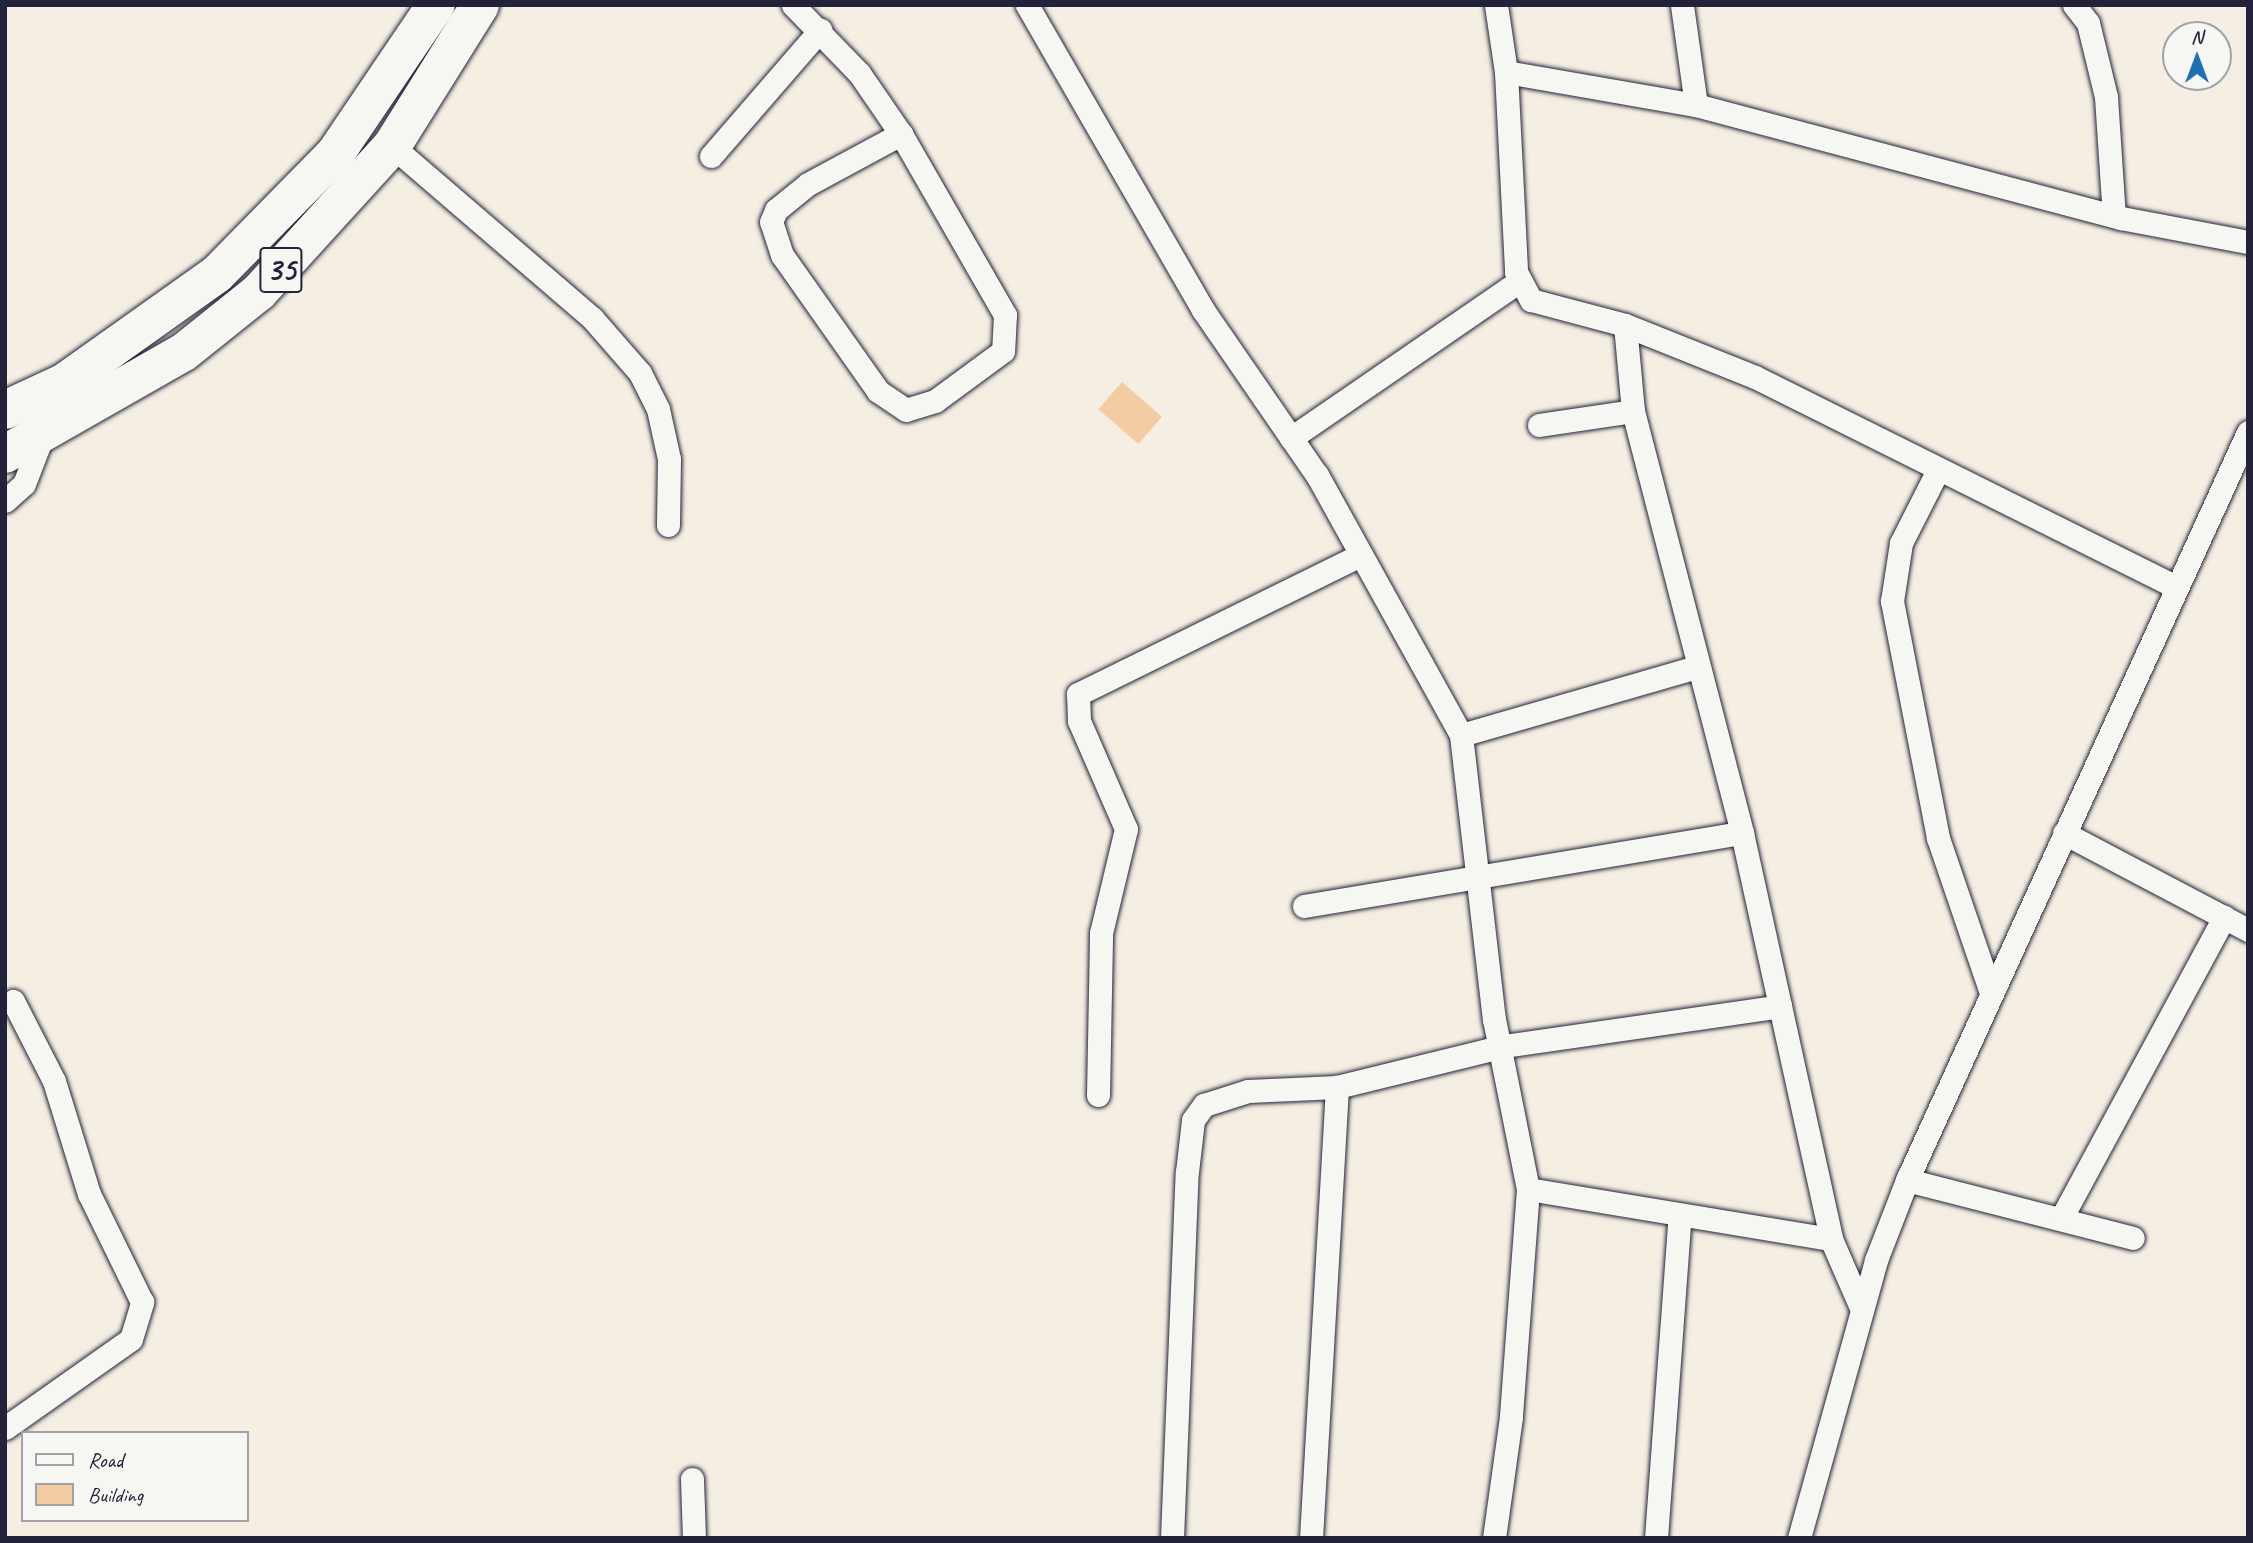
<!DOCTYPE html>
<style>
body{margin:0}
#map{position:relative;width:2253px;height:1543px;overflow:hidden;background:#f5eee2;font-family:Caveat,sans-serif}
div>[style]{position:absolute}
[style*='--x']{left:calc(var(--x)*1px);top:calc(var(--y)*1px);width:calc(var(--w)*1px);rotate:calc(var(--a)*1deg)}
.building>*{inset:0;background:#f3cca3;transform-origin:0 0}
.roads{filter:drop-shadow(0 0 2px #22223b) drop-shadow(0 0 2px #22223b)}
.minor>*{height:23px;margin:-11.5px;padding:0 11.5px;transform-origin:11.5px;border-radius:11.5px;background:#f6f6f2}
.trunk>*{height:38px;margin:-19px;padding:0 19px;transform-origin:19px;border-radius:19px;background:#f6f6f2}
span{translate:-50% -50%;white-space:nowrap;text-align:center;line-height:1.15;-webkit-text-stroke:7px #f6f6f2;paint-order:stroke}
.shield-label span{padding:2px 5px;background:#f6f6f2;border:2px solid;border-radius:5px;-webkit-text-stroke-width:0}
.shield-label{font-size:33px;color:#22223b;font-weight:700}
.frame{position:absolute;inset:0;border:7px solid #22223b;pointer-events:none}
.legend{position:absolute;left:21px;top:1431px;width:228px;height:91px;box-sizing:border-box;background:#f6f6f2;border:2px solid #a1a1a9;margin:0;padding:9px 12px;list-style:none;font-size:21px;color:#22223b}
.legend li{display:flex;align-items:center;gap:14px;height:35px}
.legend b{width:35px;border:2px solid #a1a1a9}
.north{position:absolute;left:2162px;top:21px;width:70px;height:70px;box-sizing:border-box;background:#f6f6f2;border:2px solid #a1a1a9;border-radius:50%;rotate:0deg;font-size:19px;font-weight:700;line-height:28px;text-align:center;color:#22223b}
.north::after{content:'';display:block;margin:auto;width:24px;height:32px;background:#1f6fb2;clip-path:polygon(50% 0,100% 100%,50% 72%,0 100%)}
</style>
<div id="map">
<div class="building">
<div style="left:1122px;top:382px;width:53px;height:36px;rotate:41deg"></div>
</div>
<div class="roads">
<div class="minor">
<div style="--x:793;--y:5;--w:95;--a:45.9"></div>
<div style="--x:859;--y:73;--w:74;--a:55.5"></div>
<div style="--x:901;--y:134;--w:209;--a:60.1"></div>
<div style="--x:1005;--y:315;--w:36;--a:93"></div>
<div style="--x:1003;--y:351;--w:84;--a:143.7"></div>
<div style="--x:935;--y:401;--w:30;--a:163"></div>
<div style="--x:906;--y:410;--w:34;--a:-146"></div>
<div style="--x:878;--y:391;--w:166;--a:-125.2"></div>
<div style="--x:782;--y:255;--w:35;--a:-108"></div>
<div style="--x:771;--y:222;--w:13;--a:-67"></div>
<div style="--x:776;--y:210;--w:41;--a:-39.1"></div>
<div style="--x:808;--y:184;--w:106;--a:-28.3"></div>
<div style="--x:1027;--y:5;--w:352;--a:60"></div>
<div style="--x:1203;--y:310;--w:201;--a:55.4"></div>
<div style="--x:1317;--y:475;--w:297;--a:61"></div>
<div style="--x:1461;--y:735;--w:286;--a:83.4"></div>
<div style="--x:1494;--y:1019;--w:173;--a:78.7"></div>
<div style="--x:1528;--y:1189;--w:229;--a:94.3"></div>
<div style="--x:1511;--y:1417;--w:122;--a:98"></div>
<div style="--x:1496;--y:5;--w:68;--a:81.5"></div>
<div style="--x:1506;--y:72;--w:200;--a:87.1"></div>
<div style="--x:1516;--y:272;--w:32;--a:62"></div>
<div style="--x:1531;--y:300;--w:97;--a:14.9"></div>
<div style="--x:1625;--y:325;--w:140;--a:21.8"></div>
<div style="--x:1755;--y:377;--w:471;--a:26.5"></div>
<div style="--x:2074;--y:5;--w:23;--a:52"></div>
<div style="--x:2088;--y:23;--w:76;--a:76.3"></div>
<div style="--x:2106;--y:97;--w:119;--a:86.2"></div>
<div style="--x:1506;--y:72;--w:193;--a:9.9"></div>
<div style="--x:1696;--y:105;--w:101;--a:-98"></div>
<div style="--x:1696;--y:105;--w:440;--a:14.9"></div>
<div style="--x:2121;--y:218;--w:129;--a:10.7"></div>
<div style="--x:392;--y:146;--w:264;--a:40.7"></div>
<div style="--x:592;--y:318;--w:73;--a:48.9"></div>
<div style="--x:640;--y:373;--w:40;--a:63.4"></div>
<div style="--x:658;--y:409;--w:51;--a:77.6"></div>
<div style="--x:669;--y:459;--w:66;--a:90.9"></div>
<div style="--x:711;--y:156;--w:167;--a:-49.1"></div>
<div style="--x:1625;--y:325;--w:86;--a:84.7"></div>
<div style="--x:1633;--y:411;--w:436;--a:75.5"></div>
<div style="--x:1742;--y:833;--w:416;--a:77.6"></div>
<div style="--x:1831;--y:1239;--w:77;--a:66.4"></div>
<div style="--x:1539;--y:425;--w:95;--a:-8.5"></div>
<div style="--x:1291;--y:438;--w:275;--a:-34.5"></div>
<div style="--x:1938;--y:470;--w:82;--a:116.9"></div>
<div style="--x:1901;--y:543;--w:59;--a:98.8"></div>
<div style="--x:1892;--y:601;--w:241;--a:79"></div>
<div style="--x:1938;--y:838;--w:161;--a:71.1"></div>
<div style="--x:5;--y:501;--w:25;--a:-42"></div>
<div style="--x:24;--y:484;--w:50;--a:-69"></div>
<div style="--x:1461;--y:735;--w:245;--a:-16.1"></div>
<div style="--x:2064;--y:833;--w:208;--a:27.8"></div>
<div style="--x:1304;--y:906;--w:444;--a:-9.5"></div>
<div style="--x:1098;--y:1095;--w:162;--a:-88.9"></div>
<div style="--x:1101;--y:933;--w:107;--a:-76.5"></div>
<div style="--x:1126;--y:829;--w:118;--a:-113.5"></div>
<div style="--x:1079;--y:721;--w:27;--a:-92"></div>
<div style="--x:1078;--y:694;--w:314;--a:-26.2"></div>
<div style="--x:1907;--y:1180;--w:233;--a:14.4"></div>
<div style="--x:1528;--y:1189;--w:307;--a:9.4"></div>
<div style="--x:2063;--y:1215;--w:339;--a:-61.6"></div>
<div style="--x:5;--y:1428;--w:154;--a:-35.2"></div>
<div style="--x:131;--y:1339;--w:39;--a:-73"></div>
<div style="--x:142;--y:1302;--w:120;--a:-116.1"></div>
<div style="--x:89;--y:1194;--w:118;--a:-107.2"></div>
<div style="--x:54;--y:1081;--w:90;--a:-117.1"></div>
<div style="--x:692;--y:1479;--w:59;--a:88.1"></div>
<div style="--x:1172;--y:1538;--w:366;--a:-87.7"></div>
<div style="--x:1187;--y:1172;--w:52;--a:-83.4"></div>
<div style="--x:1193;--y:1120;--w:19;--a:-54"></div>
<div style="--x:1204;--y:1105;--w:46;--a:-17.7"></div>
<div style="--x:1248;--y:1091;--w:89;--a:-2.6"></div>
<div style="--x:1337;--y:1087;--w:172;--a:-13.8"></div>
<div style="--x:1504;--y:1046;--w:279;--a:-8.2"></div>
<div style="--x:1311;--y:1538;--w:452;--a:-86.7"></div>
<div style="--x:1656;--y:1538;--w:324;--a:-85.8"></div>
<div style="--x:1799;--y:1538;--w:288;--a:-74.5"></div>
<div style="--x:1876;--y:1260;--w:86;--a:-68.8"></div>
<div style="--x:1907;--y:1180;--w:822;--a:-65.49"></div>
</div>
<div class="trunk">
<div style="--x:5;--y:410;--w:66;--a:-25"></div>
<div style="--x:65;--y:382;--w:186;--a:-35.4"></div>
<div style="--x:217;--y:274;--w:168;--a:-45.5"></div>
<div style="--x:335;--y:154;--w:180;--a:-55.9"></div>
<div style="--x:5;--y:454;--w:206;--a:-29.7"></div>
<div style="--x:184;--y:352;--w:96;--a:-38.7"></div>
<div style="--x:259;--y:292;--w:197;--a:-47.7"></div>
<div style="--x:392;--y:146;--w:166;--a:-58"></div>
</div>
</div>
<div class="shield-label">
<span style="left:281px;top:270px">35</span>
</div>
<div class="frame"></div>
<ul class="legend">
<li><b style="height:9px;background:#f6f6f2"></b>Road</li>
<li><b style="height:19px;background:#f3cca3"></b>Building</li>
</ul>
<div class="north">N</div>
</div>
